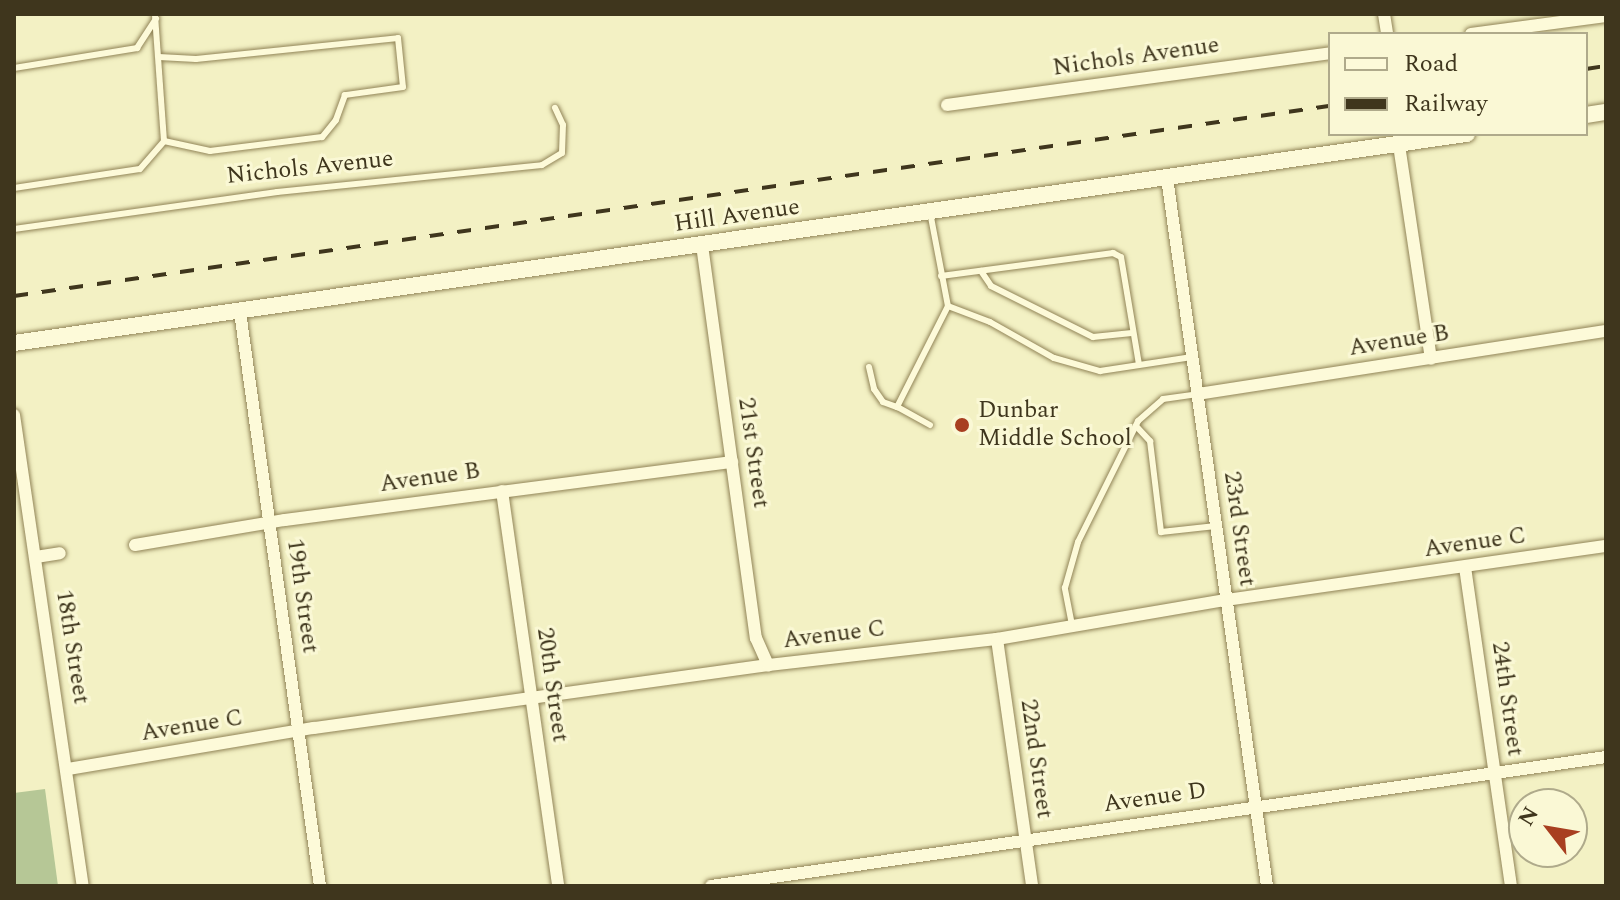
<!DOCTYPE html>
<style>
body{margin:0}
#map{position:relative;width:1620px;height:900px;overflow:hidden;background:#f3f1c4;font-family:Spectral,serif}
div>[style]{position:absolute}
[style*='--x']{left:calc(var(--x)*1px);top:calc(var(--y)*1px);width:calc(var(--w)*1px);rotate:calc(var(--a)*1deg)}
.cemetery>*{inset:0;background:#b6c796}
.roads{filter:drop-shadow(0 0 2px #918457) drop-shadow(0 0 2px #918457)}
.service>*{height:6px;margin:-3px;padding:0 3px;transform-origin:3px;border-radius:3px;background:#fdfad9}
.minor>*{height:12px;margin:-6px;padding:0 6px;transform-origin:6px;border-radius:6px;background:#fdfad9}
.tertiary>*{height:16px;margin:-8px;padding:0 8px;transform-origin:8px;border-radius:8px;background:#fdfad9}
.rail>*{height:4px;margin-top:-2px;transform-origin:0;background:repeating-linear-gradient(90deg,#3f361d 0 14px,transparent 0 28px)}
.dots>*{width:22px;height:22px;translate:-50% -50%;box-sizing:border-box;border:4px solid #faf8d5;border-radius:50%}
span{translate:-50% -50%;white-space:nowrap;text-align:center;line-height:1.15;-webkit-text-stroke:6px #faf8d5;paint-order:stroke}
.street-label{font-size:24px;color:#3f361d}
.poi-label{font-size:24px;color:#3f361d}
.left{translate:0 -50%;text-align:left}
.frame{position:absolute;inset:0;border:16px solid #3f361d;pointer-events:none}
.legend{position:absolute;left:1328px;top:32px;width:260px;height:104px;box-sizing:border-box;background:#faf8d5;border:2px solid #afaa8b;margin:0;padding:10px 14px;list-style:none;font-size:24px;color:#3f361d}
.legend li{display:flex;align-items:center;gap:16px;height:40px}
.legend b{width:40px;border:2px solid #afaa8b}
.north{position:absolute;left:1508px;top:788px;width:80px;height:80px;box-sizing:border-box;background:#faf8d5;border:2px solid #afaa8b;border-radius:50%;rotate:301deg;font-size:22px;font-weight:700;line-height:32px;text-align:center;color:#3f361d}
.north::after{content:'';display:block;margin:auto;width:28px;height:36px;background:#a83f20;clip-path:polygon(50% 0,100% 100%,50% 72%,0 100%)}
</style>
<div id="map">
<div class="cemetery">
<div style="clip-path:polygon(45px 789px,58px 886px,14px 886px,14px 793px)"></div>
</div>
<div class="roads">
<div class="service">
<div style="--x:159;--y:57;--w:37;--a:3"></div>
<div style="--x:196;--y:59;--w:203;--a:-5.9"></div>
<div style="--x:398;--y:38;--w:49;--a:84.2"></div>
<div style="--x:403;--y:87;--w:59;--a:172.1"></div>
<div style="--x:345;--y:95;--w:27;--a:110"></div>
<div style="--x:336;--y:120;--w:22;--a:129"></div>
<div style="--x:322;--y:137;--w:113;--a:172.9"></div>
<div style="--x:210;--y:151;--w:47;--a:-167.7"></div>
<div style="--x:14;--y:68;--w:125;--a:-9.2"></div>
<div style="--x:137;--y:48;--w:35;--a:-57"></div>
<div style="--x:14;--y:188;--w:127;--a:-8.6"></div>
<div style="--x:140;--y:169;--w:37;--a:-49"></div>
<div style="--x:164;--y:141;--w:127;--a:-94.1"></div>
<div style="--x:930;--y:212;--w:96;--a:79.2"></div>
<div style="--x:948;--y:306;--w:45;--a:20.9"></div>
<div style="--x:990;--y:322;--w:73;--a:29.4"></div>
<div style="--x:1054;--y:358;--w:48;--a:15.8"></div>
<div style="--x:1100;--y:371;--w:93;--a:-8.7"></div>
<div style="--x:14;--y:229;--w:266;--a:-8"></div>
<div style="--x:277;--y:192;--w:266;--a:-5.8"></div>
<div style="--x:542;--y:165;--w:23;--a:-31"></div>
<div style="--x:562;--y:153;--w:28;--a:-88"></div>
<div style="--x:563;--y:125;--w:19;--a:-115"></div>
<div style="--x:981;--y:271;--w:18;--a:56"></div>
<div style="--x:991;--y:286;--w:114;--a:26.6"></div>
<div style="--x:1093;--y:337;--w:39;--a:-6"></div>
<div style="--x:941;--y:276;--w:174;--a:-7.6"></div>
<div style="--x:1113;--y:253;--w:9;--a:27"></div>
<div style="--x:1121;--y:257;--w:109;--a:80.5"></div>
<div style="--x:869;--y:367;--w:23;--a:77"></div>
<div style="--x:874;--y:389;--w:16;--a:55"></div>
<div style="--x:883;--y:402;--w:15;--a:20"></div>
<div style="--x:930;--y:425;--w:38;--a:-151"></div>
<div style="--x:897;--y:407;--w:113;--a:-63.2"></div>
<div style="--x:1136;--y:426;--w:21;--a:47"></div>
<div style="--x:1150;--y:441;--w:92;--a:83.1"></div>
<div style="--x:1161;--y:532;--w:55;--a:-6.2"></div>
<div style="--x:1072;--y:625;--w:38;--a:-101"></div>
<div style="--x:1065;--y:588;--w:48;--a:-74.2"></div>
<div style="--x:1078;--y:542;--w:135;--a:-63.6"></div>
<div style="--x:1138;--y:421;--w:33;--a:-41"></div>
<div style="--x:1163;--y:399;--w:35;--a:-8"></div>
</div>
<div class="minor">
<div style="--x:1384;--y:14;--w:20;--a:81"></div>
<div style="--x:1471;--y:34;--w:136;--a:-7.6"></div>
<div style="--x:947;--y:105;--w:387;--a:-7.7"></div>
<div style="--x:1399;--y:145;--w:216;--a:81.5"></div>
<div style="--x:1167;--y:178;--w:715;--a:81.96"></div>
<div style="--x:702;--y:245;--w:397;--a:82.2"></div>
<div style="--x:756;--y:638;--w:30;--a:66"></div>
<div style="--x:240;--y:312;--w:580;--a:82.07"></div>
<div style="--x:1198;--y:394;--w:413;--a:-8.8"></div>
<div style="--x:14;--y:415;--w:476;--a:81.7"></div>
<div style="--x:502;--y:491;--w:399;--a:81.9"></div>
<div style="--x:135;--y:545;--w:152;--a:-9.5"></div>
<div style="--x:285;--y:520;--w:451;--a:-7.4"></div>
<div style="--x:36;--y:557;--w:24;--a:-9"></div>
<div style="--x:1465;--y:567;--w:322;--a:81.8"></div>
<div style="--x:997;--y:639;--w:249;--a:81.9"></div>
<div style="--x:68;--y:769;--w:249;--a:-9.5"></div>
<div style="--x:314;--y:728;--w:458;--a:-7.9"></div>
<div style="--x:768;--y:665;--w:230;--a:-6.5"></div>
<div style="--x:997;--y:639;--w:232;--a:-9.7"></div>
<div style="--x:1226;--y:600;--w:384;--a:-8.1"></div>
<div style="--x:711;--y:886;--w:904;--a:-8.2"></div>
</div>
<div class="tertiary">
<div style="--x:1586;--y:115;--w:20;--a:-9"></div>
<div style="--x:14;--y:343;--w:1468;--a:-8.19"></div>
</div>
</div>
<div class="rail">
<div style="--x:1586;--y:69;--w:20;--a:-9"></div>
<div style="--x:14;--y:296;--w:1330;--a:-8.22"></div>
</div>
<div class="dots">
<div style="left:962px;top:425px;background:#a83f20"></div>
</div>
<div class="street-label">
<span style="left:1136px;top:57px;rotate:-8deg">Nichols Avenue</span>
<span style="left:310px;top:168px;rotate:-6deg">Nichols Avenue</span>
<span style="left:737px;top:216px;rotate:-8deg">Hill Avenue</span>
<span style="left:1399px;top:341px;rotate:-9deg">Avenue B</span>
<span style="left:753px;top:453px;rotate:82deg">21st Street</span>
<span style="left:430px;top:478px;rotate:-8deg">Avenue B</span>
<span style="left:1239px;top:529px;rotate:82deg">23rd Street</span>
<span style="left:1475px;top:543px;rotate:-8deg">Avenue C</span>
<span style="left:302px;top:596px;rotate:82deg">19th Street</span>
<span style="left:834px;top:635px;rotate:-7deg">Avenue C</span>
<span style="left:72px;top:647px;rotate:81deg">18th Street</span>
<span style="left:552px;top:685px;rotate:82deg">20th Street</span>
<span style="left:1507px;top:699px;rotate:82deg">24th Street</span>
<span style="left:192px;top:726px;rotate:-9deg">Avenue C</span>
<span style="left:1036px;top:759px;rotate:82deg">22nd Street</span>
<span style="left:1155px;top:798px;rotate:-8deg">Avenue D</span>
</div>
<div class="poi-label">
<span class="left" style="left:978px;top:425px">Dunbar<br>Middle School</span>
</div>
<div class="frame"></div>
<ul class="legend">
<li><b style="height:10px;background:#fdfad9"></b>Road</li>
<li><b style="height:10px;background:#3f361d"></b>Railway</li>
</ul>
<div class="north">N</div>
</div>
